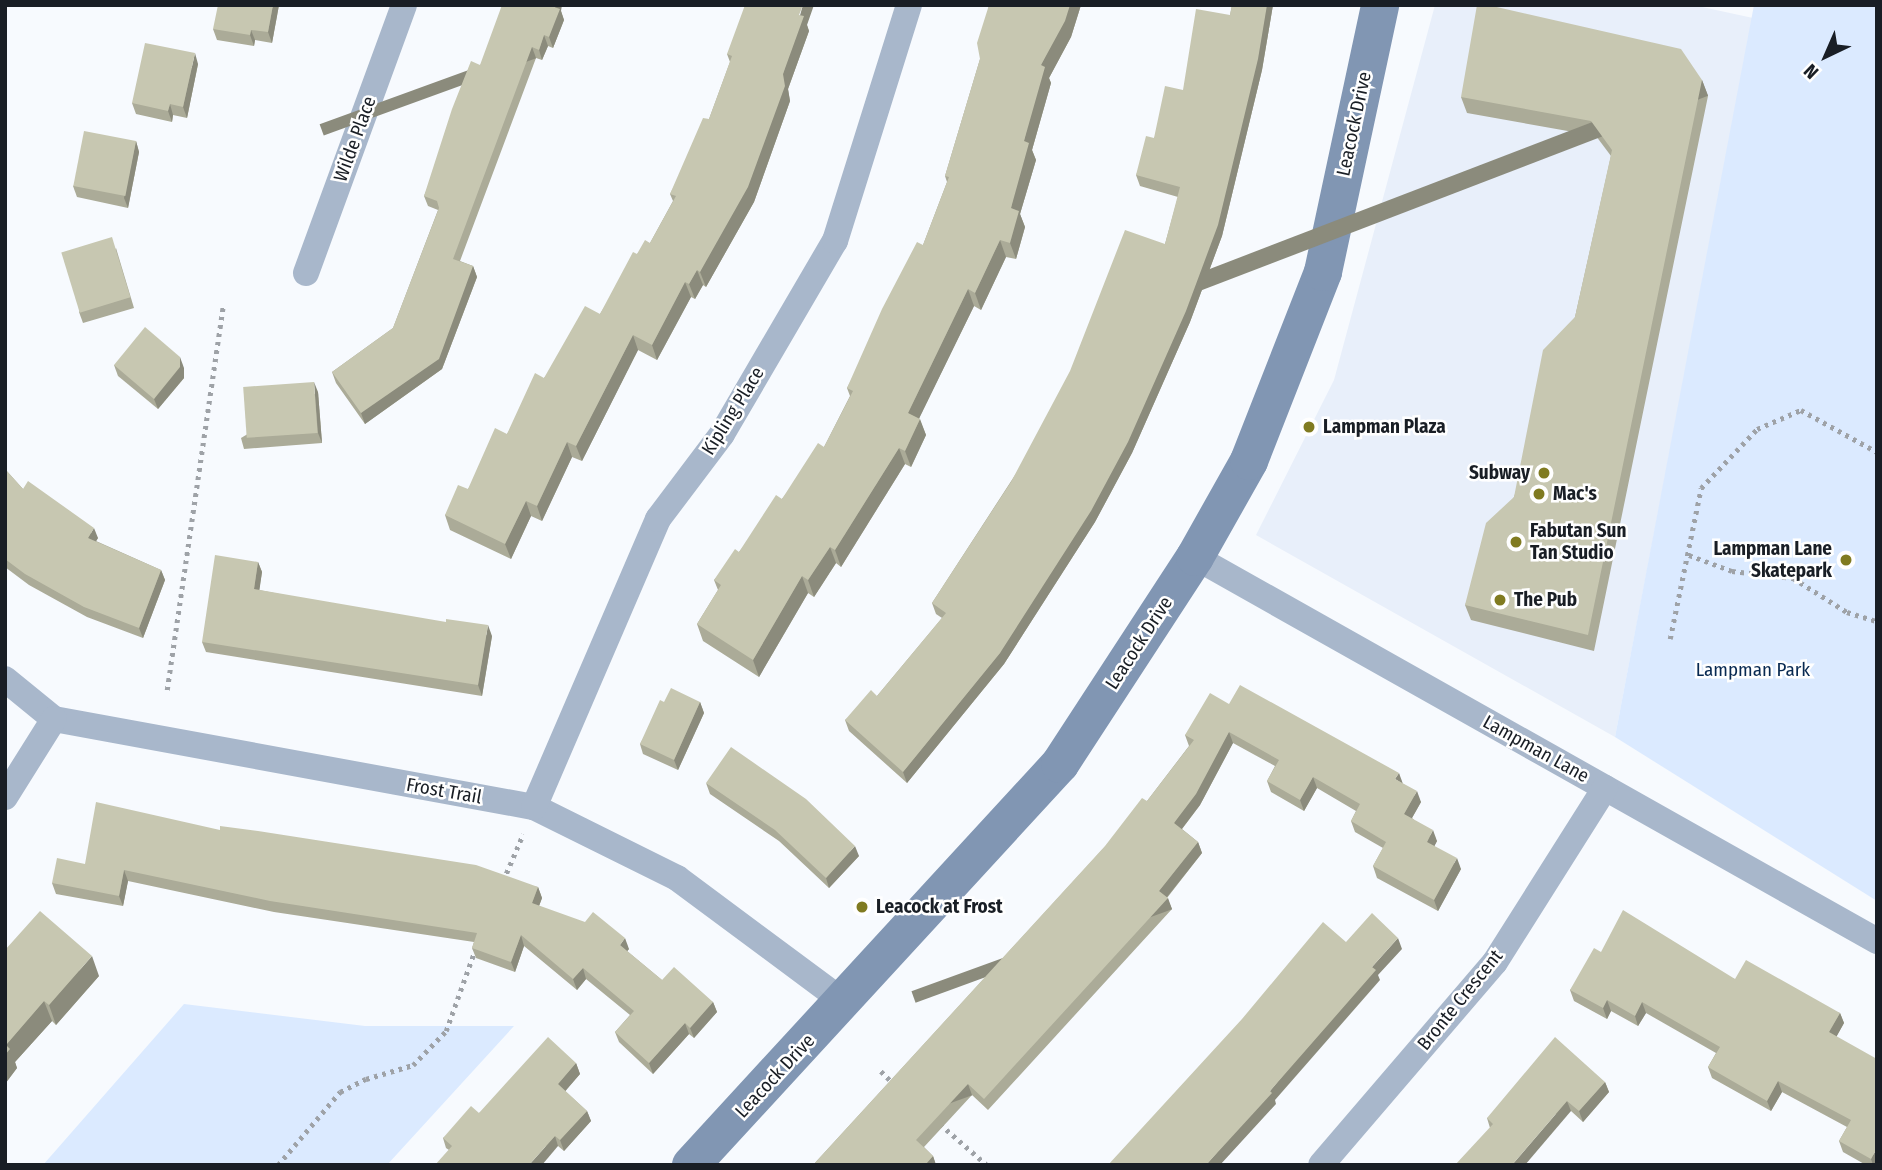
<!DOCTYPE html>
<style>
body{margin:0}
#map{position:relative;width:1882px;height:1170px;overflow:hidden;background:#f7fafe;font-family:"Fira Sans Condensed",sans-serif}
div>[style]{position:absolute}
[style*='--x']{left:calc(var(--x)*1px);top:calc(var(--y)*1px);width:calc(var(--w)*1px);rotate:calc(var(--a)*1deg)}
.built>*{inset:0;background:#e8effa}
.green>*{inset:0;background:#dbeaff}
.path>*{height:4.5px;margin-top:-2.25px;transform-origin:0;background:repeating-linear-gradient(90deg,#9ea2a7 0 3.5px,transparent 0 8.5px)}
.street>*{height:26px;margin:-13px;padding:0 13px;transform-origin:13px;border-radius:13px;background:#a8b7cb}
.secondary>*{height:38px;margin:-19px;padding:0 19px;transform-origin:19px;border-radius:19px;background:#8196b3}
.wall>*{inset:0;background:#abab98}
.shaded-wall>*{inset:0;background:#8b8b7c;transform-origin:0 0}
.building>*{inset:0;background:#c7c7b1;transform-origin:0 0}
.dots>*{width:19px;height:19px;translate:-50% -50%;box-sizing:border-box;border:4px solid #fff;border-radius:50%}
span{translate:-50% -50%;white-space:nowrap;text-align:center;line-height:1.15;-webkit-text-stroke:5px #fff;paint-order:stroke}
.street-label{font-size:19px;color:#191e25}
.poi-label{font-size:19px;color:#191e25;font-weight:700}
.left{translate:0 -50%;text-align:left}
.right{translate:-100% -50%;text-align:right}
.park-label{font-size:19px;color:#082951}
.frame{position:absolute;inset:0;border:7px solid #191e25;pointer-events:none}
.north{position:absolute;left:1791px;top:21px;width:70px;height:70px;-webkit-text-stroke:5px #fff;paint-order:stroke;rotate:224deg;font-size:19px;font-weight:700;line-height:28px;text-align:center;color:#191e25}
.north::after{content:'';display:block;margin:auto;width:24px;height:32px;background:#191e25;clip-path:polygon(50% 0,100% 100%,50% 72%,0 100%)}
</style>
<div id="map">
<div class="built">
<div style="clip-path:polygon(1435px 5px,1693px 5px,1753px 18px,1615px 737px,1256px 535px,1334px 380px)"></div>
</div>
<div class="green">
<div style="clip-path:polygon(1754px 5px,1877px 5px,1877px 901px,1615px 737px)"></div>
<div style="clip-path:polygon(184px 1004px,365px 1026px,514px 1026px,387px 1165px,43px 1165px)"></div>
</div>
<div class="path">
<div style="--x:1689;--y:555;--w:46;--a:20.4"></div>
<div style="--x:1732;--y:571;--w:61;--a:6.5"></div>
<div style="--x:1793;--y:578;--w:64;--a:32.2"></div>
<div style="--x:1847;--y:612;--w:31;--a:17"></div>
<div style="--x:1670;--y:639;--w:154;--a:-78.4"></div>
<div style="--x:1701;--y:488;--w:81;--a:-46.5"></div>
<div style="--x:1757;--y:429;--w:48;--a:-23.4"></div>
<div style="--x:1801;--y:410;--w:87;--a:28.9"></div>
<div style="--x:167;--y:690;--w:388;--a:-81.7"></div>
<div style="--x:503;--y:881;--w:51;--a:-66.9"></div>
<div style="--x:881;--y:1071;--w:18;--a:45"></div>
<div style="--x:940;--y:1124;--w:62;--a:41.1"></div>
<div style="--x:278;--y:1165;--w:96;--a:-49.7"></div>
<div style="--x:340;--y:1092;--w:29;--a:-27"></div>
<div style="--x:366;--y:1079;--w:49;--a:-16.6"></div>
<div style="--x:413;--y:1065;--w:47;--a:-45.9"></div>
<div style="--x:446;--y:1031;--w:89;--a:-70.3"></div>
</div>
<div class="street">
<div style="--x:306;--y:273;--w:285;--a:-69.9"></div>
<div style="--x:1195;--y:557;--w:783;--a:29.38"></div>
<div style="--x:5;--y:679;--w:63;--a:39.2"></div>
<div style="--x:54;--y:719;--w:488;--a:10.4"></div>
<div style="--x:534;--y:807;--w:160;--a:26.4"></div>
<div style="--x:677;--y:878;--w:208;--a:36.6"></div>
<div style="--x:5;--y:797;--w:92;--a:-57.9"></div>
<div style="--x:534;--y:807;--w:314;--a:-66.7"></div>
<div style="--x:658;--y:519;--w:106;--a:-53"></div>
<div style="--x:722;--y:434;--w:224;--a:-59.7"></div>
<div style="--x:835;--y:241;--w:247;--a:-72.6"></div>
<div style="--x:1321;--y:1165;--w:267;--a:-49.4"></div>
<div style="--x:1495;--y:962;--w:206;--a:-57.7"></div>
</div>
<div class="secondary">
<div style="--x:691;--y:1165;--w:545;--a:-47.38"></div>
<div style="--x:1060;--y:764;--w:247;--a:-56.9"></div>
<div style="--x:1195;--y:557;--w:110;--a:-60.6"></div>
<div style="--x:1249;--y:461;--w:203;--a:-68.6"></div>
<div style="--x:1323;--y:272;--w:273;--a:-77.9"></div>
</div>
<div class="wall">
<div style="clip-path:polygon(279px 5px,272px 43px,255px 40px,254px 46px,217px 40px,213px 29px)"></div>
<div style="clip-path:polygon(989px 5px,1081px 5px,1071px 37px,1049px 78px,1051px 83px,1032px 150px,1036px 160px,1020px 214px,1025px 227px,1016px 259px,1006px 257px,981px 310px,974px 306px,919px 418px,926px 435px,911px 467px,905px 464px,841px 567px,836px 563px,814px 597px,808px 593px,759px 677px,703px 641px,697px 624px,718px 590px,714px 580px,739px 552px,824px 447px,850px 396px,847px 388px,923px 245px,947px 182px,945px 176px,980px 59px)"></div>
<div style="clip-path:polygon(1232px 5px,1273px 5px,1262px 70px,1222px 236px,1190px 322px,1132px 453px,1095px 522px,1004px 664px,907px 783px,849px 731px,845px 720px,877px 696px,942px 618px,936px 614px,932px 603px,1165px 244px,1178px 197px,1140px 186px,1136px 175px,1154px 138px,1230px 15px)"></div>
<div style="clip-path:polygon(561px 11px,564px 20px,553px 48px,548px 46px,542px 60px,536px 58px,460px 261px,473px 266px,477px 277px,442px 369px,365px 424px,336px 383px,332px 372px,393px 328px,438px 210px,428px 206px,424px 196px,480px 65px)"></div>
<div style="clip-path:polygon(807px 25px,809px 31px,788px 89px,790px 101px,754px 202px,706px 287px,703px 285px,695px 299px,691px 297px,657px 360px,638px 350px,582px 461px,572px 457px,542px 521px,531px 516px,511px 559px,450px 530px,445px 515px,468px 489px,507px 434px,544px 378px,600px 314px,637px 254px,650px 243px,673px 201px,670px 194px,709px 119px,730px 62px,727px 54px)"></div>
<div style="clip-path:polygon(198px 64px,187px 118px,173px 115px,172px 122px,136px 114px,132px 103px)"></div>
<div style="clip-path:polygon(1702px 80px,1708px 96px,1594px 651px,1471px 620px,1465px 605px,1514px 497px,1575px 317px,1611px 156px,1596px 136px,1467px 113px,1461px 97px)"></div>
<div style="clip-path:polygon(136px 141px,139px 152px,128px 208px,77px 197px,73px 186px)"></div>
<div style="clip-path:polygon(116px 248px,134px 308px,83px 323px,79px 312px)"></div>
<div style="clip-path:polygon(114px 365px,184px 368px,184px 378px,158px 409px,118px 376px)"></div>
<div style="clip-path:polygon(318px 392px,322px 443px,244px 449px,241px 438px)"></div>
<div style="clip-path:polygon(5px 469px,23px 489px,98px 538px,96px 541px,161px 570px,165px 580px,143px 638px,87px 617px,29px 585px,5px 567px)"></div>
<div style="clip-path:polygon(258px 562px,262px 572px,259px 590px,492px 636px,482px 696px,206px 652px,202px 642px)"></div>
<div style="clip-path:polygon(664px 702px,700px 702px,704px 713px,678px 770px,643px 754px,640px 744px)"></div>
<div style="clip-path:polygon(1229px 704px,1403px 784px,1421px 802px,1412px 818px,1437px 841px,1434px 846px,1461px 869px,1438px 911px,1377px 878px,1373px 866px,1383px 848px,1355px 832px,1351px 821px,1356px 811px,1317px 788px,1304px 811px,1271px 792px,1267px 781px,1275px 766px,1233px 743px,1200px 805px,1182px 829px,1198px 842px,1202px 853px,1167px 898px,1172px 909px,988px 1110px,972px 1095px,924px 1147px,933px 1156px,936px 1165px,813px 1165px,1147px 801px,1189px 746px,1185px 735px)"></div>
<div style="clip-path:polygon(706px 783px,859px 856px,829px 888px,779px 841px,710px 794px)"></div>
<div style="clip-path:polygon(220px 830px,538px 887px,542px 898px,539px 906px,629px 949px,627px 951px,662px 980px,713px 1002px,717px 1012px,694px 1038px,689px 1034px,653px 1074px,619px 1042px,615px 1032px,630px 1015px,586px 979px,577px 990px,524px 946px,515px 972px,476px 958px,472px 948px,474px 942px,274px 912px,128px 881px,123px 906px,56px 894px,52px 883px,85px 864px)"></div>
<div style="clip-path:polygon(5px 950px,99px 976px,56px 1025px,52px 1021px,15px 1062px,17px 1068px,5px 1084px)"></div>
<div style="clip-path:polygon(1601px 952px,1735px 979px,1840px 1013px,1844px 1023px,1836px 1037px,1877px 1165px,1866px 1165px,1843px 1152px,1839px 1141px,1847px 1127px,1782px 1092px,1771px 1111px,1712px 1078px,1708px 1067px,1716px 1053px,1646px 1013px,1638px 1026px,1611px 1011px,1607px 1019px,1574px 1001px,1570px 990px)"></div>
<div style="clip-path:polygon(576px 1063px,580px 1074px,565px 1091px,587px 1111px,591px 1121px,564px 1151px,558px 1146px,449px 1150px,446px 1148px,443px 1138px,479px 1113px)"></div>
<div style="clip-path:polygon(1605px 1082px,1609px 1092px,1583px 1122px,1571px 1111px,1490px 1128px,1487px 1118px)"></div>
</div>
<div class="shaded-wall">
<div style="clip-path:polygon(273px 5px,279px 5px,272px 43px,268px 32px)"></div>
<div style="clip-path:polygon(555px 5px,562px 5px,561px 11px,564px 20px,553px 48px,549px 37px)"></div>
<div style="clip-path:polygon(803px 5px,814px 5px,807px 25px,809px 31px,788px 89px,790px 101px,754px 202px,706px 287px,700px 272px,783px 74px)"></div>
<div style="clip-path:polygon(1070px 5px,1081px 5px,1071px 37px,1049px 78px,1051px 83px,1032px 150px,1036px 160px,1020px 214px,1025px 227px,1016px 259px,1010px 243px,1011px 208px,1024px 141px,1041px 65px)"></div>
<div style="clip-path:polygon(1267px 5px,1273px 5px,1262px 70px,1222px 236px,1190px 322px,1132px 453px,1095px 522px,1004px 664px,907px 783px,903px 772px,1000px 653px)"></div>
<div style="clip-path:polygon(251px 30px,255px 40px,254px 46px,250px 35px)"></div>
<div style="clip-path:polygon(544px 35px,548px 46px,542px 60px,539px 50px)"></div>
<div style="left:532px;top:47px;width:12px;height:226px;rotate:70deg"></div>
<div style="clip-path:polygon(195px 53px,198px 64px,187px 118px,183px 107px)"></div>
<div style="left:1702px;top:80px;width:17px;height:567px;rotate:69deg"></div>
<div style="clip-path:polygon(170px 104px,173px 115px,172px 122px,168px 111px)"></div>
<div style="clip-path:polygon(136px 141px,139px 152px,128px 208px,124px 198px)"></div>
<div style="clip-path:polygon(1000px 240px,1006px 257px,981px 310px,975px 293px)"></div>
<div style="clip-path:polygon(473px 266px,477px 277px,442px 369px,365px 424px,361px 413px)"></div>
<div style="clip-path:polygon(697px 270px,703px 285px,695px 299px,689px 284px)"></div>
<div style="clip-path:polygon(685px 282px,691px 297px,657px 360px,652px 345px)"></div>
<div style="clip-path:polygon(968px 289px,974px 306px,914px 429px,908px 413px)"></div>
<div style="clip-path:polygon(633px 335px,638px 350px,582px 461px,576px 446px)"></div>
<div style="clip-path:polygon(180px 357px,184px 368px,184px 378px,158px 409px,154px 399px)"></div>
<div style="clip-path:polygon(314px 382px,318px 392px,322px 443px,318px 433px)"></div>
<div style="clip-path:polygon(920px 419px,926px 435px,911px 467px,905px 451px)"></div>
<div style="clip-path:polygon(567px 442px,572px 457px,542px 521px,537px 506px)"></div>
<div style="clip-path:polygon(899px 448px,905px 464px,841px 567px,835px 550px)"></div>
<div style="clip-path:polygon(526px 501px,531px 516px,511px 559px,505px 544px)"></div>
<div style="clip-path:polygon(94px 528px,98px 538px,92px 548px,88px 538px)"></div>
<div style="clip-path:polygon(830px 547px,836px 563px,814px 597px,808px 580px)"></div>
<div style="clip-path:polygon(258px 562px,262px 572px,258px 600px,254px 589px)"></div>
<div style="clip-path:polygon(161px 570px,165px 580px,143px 638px,139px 628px)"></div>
<div style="clip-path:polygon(802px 576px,808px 593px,759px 677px,753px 660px)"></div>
<div style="clip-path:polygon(488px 625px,492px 636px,482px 696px,478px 685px)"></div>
<div style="clip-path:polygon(700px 702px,704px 713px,678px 770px,674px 760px)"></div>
<div style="clip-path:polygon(1229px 732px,1233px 743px,1200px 805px,1178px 834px,1174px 823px)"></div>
<div style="clip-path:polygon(1399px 773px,1403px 784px,1395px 779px)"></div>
<div style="clip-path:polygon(1313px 777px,1317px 788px,1304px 811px,1300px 800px)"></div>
<div style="clip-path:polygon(1417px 791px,1421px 802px,1408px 825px,1404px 814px)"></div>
<div style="clip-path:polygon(1433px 830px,1437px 841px,1431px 853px,1427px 842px)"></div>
<div style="clip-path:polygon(1198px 842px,1202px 853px,1163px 902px,1159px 891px)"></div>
<div style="clip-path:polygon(855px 846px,859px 856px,829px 888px,826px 878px)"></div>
<div style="clip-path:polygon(1457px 858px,1461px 869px,1438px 911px,1434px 900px)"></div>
<div style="clip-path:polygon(124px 870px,128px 881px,123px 906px,119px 896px)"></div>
<div style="clip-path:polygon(538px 887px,542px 898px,536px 914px,532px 903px)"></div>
<div style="left:1168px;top:898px;width:12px;height:273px;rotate:70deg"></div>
<div style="clip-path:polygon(521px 935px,524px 946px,515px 972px,511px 962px)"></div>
<div style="clip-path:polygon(625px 938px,629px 949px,624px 955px,620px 945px)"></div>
<div style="clip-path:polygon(1398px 938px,1402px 949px,1378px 975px,1380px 980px,1275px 1100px,1276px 1104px,1220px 1165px,1206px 1165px,1270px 1091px,1372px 967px)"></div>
<div style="clip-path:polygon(92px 956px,99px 976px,56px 1025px,49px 1005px)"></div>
<div style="clip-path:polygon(583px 968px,586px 979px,577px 990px,573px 979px)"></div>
<div style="clip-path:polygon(1607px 1000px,1611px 1011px,1607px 1019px,1603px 1008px)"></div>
<div style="clip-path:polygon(44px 1001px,52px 1021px,15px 1062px,17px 1068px,5px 1084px,6px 1045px)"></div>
<div style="clip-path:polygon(713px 1002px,717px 1012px,694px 1038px,690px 1028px)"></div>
<div style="clip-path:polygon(1642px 1002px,1646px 1013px,1638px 1026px,1635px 1016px)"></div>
<div style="clip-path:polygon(1840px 1013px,1844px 1023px,1833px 1043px,1829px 1032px)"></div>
<div style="clip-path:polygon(685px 1023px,689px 1034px,653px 1074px,649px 1063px)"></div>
<div style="clip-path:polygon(576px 1063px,580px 1074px,562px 1095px,558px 1084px)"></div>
<div style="clip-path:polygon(1778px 1081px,1782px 1092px,1771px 1111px,1767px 1101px)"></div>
<div style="clip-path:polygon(1605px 1082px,1609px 1092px,1583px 1122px,1579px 1111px)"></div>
<div style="left:968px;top:1084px;width:12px;height:76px;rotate:70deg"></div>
<div style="clip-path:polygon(1567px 1101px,1571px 1111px,1525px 1165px,1512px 1165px)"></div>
<div style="clip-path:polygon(587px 1111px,591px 1121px,564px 1151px,560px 1140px)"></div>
<div style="clip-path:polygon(555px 1136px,558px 1146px,542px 1165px,529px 1165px)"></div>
<div style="clip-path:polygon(1877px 1148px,1877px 1165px,1873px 1165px,1871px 1159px)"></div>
<div style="clip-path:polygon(933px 1156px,936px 1165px,925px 1165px)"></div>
</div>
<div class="building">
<div style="clip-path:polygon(218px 5px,273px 5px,268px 32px,251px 30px,250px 35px,213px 29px)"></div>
<div style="clip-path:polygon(502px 5px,555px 5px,554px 7px,560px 9px,549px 37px,544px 35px,539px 50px,532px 47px,453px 259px,473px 266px,439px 359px,361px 413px,332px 372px,393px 328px,439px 208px,437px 201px,424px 196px,452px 109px,471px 61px,480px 65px)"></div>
<div style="clip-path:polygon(745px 5px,803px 5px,799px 15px,804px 16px,783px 74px,785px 86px,748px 187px,700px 272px,697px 270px,689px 284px,685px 282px,652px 345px,633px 335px,576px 446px,567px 442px,537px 506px,526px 501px,505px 544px,445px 515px,458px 485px,468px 489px,495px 428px,507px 434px,535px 373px,544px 378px,585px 306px,600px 314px,633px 252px,637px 254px,645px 240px,650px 243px,676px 196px,670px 194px,703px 118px,709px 119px,732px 56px,727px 54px)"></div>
<div style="clip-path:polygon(989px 5px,1070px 5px,1065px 21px,1041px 65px,1045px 67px,1024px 141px,1029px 143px,1011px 208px,1019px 211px,1010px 243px,1000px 240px,975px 293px,968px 289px,908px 413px,920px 419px,905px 451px,899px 448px,835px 550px,830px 547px,808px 580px,802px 576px,753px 660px,697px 624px,721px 585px,714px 580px,735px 549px,739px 552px,776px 495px,782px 499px,818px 443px,824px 447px,853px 391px,847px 388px,882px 309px,917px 242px,923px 245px,949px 177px,945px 176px,980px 59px,977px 43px)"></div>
<div style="clip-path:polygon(1232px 5px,1267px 5px,1258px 59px,1218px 225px,1186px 311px,1128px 442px,1091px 511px,1000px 653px,903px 772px,845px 720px,871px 690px,877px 696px,946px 613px,932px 603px,1011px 482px,1070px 371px,1125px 230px,1165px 244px,1180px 187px,1136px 175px,1146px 136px,1154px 138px,1165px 86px,1183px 90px,1196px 9px,1230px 15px)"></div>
<div style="clip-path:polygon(1477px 5px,1488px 5px,1681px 49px,1702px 80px,1588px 635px,1465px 605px,1486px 523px,1514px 497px,1543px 350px,1575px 317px,1612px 150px,1591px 121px,1461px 97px)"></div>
<div style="clip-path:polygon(145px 43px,195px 53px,183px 107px,170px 104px,168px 111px,132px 103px)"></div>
<div style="left:84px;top:131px;width:53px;height:56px;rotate:11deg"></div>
<div style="left:112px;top:237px;width:63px;height:53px;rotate:73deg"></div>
<div style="clip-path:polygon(145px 327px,180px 357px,180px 367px,154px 399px,114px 365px)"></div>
<div style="left:314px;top:382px;width:51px;height:71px;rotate:86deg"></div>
<div style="clip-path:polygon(5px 469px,23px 489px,28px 481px,94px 528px,88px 538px,161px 570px,139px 628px,84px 607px,25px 574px,5px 559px)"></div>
<div style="clip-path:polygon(215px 555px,258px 562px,254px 589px,446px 622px,446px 619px,488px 625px,478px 685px,202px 642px)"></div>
<div style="clip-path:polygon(1240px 685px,1399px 773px,1395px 779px,1417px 791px,1404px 814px,1433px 830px,1427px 842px,1457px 858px,1434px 900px,1373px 866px,1386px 842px,1351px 821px,1360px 804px,1313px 777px,1300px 800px,1267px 781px,1279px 760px,1229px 732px,1196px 794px,1174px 823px,1198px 842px,1159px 891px,1168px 898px,984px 1099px,968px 1084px,916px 1140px,933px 1156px,925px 1165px,813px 1165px,1105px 846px,1142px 798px,1147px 801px,1194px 740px,1185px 735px,1210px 693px,1229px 704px)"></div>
<div style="clip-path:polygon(671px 688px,700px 702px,674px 760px,640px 744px,660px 700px,664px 702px)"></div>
<div style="clip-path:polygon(731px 747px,806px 799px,855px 846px,826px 878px,775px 830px,706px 783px)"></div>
<div style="clip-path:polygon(96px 802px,220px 830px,220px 826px,258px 831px,476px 865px,538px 887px,532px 903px,585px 922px,593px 912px,625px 938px,620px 945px,662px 980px,674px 967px,713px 1002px,690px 1028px,685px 1023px,649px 1063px,615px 1032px,634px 1011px,583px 968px,573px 979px,521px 935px,511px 962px,472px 948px,477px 933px,270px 901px,124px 870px,119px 896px,52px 883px,57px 858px,85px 864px)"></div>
<div style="clip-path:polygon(1623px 910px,1735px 979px,1746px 960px,1840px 1013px,1829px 1032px,1877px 1059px,1877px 1148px,1871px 1159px,1839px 1141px,1851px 1120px,1778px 1081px,1767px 1101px,1708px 1067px,1720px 1047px,1642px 1002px,1635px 1016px,1607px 1000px,1603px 1008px,1570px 990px,1594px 948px,1601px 952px)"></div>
<div style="clip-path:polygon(40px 911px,92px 956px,49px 1005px,44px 1001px,6px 1045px,10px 1049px,5px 1055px,5px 950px)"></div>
<div style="clip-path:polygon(1372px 913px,1398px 938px,1372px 967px,1376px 970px,1270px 1091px,1272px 1093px,1206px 1165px,1108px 1165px,1242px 1019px,1323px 922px,1346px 942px)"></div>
<div style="clip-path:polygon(548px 1037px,576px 1063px,558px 1084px,587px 1111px,560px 1140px,555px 1136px,529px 1165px,435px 1165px,452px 1146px,443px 1138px,471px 1106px,479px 1113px)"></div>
<div style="clip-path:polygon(1555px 1037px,1605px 1082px,1579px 1111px,1567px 1101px,1512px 1165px,1455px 1165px,1493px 1124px,1487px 1118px)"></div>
</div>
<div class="dots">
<div style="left:1309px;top:427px;background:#807b21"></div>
<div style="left:1544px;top:473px;background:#807b21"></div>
<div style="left:1539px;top:494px;background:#807b21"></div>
<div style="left:1516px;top:542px;background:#807b21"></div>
<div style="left:1846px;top:560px;background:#807b21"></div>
<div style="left:1500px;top:600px;background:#807b21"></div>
<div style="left:862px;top:907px;background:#807b21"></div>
</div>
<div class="street-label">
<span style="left:1354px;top:124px;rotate:-78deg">Leacock Drive</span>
<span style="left:355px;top:139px;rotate:-70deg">Wilde Place</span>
<span style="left:733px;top:411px;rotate:-58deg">Kipling Place</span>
<span style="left:1139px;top:643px;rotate:-57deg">Leacock Drive</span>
<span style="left:1536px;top:749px;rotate:29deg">Lampman Lane</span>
<span style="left:444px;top:791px;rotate:10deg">Frost Trail</span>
<span style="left:1460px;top:1000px;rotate:-51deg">Bronte Crescent</span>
<span style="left:775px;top:1076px;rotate:-47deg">Leacock Drive</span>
</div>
<div class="poi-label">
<span class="left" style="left:1323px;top:427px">Lampman Plaza</span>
<span class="right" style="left:1530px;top:473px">Subway</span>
<span class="left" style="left:1553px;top:494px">Mac's</span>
<span class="left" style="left:1530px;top:542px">Fabutan Sun<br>Tan Studio</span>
<span class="right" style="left:1832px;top:560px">Lampman Lane<br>Skatepark</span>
<span class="left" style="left:1514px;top:600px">The Pub</span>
<span class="left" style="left:876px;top:907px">Leacock at Frost</span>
</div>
<div class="park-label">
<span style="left:1753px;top:670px">Lampman Park</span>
</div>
<div class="frame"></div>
<div class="north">N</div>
</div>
